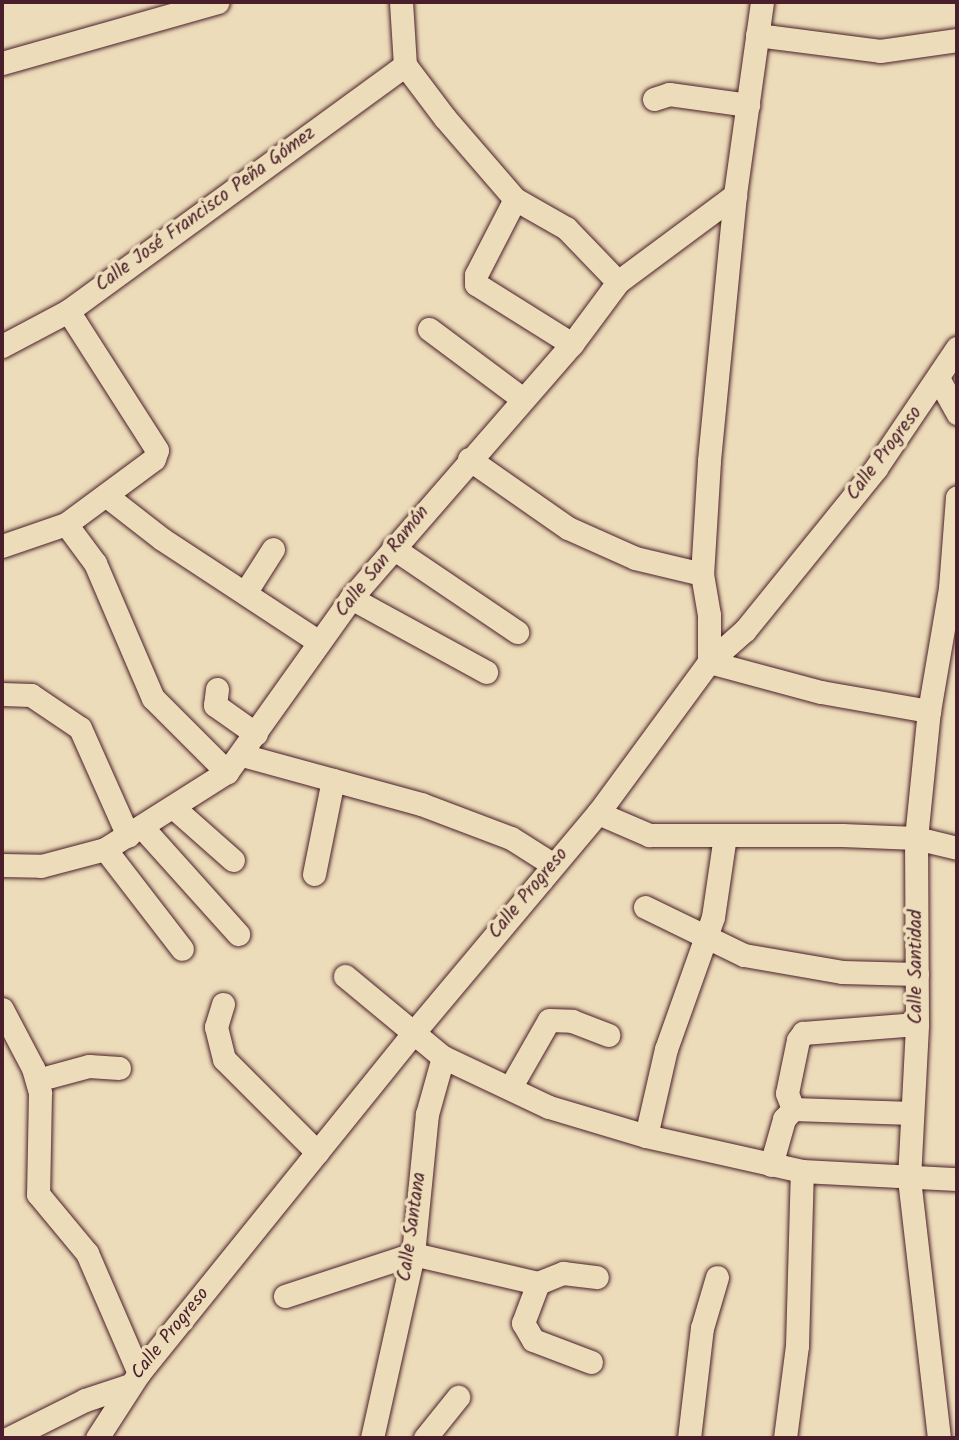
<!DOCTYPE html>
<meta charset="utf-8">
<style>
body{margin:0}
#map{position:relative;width:959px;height:1440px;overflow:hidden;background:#eddcb9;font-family:Kalam,sans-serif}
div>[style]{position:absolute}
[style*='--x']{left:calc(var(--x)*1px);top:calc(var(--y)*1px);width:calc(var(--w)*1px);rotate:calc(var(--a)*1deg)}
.roads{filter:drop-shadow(0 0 2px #4a1f2b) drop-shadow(0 0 2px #4a1f2b)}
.minor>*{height:23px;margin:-11.5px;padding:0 11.5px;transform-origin:11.5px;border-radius:11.5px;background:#eddcb9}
span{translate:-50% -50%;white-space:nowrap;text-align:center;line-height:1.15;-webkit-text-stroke:7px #eddcb9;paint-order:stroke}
.street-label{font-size:19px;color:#4a1f2b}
.frame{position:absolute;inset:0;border:4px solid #4a1f2b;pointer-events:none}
</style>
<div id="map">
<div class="roads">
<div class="minor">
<div style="--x:401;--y:2;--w:63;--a:86.4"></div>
<div style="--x:405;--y:65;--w:66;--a:53"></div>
<div style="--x:445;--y:118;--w:107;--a:49.2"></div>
<div style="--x:515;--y:199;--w:59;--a:29.6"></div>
<div style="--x:566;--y:228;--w:75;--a:46.1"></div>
<div style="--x:762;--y:2;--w:195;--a:98"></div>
<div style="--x:735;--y:195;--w:267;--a:95.6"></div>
<div style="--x:709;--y:461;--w:113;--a:93.5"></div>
<div style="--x:702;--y:574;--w:42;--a:80.3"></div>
<div style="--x:709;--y:615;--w:47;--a:90"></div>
<div style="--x:709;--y:662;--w:116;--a:15"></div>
<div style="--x:821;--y:692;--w:110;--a:10"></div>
<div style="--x:757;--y:35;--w:124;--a:7.4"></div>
<div style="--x:880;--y:51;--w:78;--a:-8.1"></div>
<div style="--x:2;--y:63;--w:224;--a:-15.8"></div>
<div style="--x:654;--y:99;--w:16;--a:-18"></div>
<div style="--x:669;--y:94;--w:80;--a:7.9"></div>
<div style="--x:515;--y:199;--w:85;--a:117.2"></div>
<div style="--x:476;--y:275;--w:9;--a:90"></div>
<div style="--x:476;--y:284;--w:113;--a:32"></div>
<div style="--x:429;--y:329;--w:117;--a:36.7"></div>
<div style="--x:2;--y:346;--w:75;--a:-27.9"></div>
<div style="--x:68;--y:311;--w:417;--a:-36.1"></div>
<div style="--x:939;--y:380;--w:38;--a:61"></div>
<div style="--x:469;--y:459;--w:121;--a:34.9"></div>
<div style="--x:568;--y:528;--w:73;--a:24.1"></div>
<div style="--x:635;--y:558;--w:69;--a:13.4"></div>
<div style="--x:108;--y:497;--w:68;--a:37.9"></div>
<div style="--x:162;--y:539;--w:188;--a:33.3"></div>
<div style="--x:66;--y:524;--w:49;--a:53.4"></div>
<div style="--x:95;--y:563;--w:147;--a:66.8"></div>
<div style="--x:153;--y:698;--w:105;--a:45"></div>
<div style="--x:2;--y:546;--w:68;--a:-19"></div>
<div style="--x:66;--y:524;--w:109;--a:-36.5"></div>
<div style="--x:154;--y:459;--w:9;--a:-72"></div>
<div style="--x:157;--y:450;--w:165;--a:-122.6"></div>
<div style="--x:393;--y:548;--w:150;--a:34.1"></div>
<div style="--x:245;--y:593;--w:52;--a:-57.5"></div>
<div style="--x:351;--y:598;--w:154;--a:28.7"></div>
<div style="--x:217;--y:689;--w:16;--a:97"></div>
<div style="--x:215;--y:705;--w:50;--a:35.3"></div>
<div style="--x:2;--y:694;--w:29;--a:2"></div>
<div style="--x:31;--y:695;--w:59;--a:34"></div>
<div style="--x:80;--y:728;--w:118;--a:66"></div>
<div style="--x:242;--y:755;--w:186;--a:15.3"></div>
<div style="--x:421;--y:804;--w:96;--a:20.7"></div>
<div style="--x:511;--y:838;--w:49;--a:32.4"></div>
<div style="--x:173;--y:807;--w:80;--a:41.5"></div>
<div style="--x:598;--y:813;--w:56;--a:23.3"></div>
<div style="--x:649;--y:835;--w:193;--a:0"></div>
<div style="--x:842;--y:835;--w:74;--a:2.3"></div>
<div style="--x:916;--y:838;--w:42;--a:13.7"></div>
<div style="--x:142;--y:827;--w:144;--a:48.1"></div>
<div style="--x:105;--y:849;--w:126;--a:52.4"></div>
<div style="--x:2;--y:865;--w:39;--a:1"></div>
<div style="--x:41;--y:866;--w:66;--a:-14.9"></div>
<div style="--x:105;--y:849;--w:144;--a:-32.3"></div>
<div style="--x:227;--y:772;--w:214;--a:-54.5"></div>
<div style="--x:351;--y:598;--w:337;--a:-49"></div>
<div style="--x:572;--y:344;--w:77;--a:-53.4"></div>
<div style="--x:618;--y:282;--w:146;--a:-36.6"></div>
<div style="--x:314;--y:874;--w:96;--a:-78.6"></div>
<div style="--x:645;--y:907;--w:110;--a:25.9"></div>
<div style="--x:744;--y:955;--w:99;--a:9.8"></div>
<div style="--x:842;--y:972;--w:75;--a:1.5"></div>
<div style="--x:345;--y:976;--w:127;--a:39.6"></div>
<div style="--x:443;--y:1057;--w:117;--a:25.3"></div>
<div style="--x:549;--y:1107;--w:101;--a:16.6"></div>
<div style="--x:646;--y:1136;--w:160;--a:12.6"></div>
<div style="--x:802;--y:1171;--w:155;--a:3"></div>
<div style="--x:223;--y:1004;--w:24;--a:107"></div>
<div style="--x:216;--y:1027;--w:33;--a:76"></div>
<div style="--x:224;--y:1059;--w:132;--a:45"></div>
<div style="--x:2;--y:1009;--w:67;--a:62.3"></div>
<div style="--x:33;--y:1068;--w:26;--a:74"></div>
<div style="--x:40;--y:1093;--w:101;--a:91.1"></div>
<div style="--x:38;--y:1194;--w:77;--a:50.3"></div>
<div style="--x:87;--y:1253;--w:131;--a:66.6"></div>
<div style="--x:37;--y:1080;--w:54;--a:-15.1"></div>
<div style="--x:89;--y:1066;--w:30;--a:4"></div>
<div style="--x:510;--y:1088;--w:78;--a:-60.2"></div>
<div style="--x:549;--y:1020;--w:23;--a:2"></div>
<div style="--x:572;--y:1021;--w:39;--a:21"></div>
<div style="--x:793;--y:1109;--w:17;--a:-111"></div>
<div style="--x:787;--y:1093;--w:54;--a:-78.3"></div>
<div style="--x:798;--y:1040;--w:9;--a:-54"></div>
<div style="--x:803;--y:1033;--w:114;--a:-4.5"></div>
<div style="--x:793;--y:1109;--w:119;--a:1.9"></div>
<div style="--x:646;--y:1136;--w:89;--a:-77.1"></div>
<div style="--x:666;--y:1049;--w:140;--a:-70.4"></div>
<div style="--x:713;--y:917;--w:82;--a:-81.6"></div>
<div style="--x:771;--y:1165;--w:48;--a:-74.2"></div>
<div style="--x:784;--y:1119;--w:13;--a:-48"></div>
<div style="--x:285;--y:1296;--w:135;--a:-18.2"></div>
<div style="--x:413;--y:1254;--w:128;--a:13.1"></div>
<div style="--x:591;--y:1362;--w:62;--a:-159.2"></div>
<div style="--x:533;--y:1340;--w:20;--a:-120"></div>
<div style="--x:523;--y:1323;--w:43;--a:-69.4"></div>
<div style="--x:538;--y:1283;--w:27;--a:-22"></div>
<div style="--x:563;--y:1273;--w:34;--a:7"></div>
<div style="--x:9;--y:1438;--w:85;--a:-26.6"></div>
<div style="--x:85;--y:1400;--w:47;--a:-18.4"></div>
<div style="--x:97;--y:1438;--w:77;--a:-57.1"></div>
<div style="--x:139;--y:1373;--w:438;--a:-51.1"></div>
<div style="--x:414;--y:1032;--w:286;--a:-50"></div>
<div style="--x:598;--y:813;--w:187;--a:-53.7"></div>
<div style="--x:709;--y:662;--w:48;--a:-41.6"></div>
<div style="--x:745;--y:630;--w:208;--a:-51"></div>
<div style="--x:876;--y:468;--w:145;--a:-56"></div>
<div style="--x:372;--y:1438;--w:189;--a:-77.4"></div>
<div style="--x:413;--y:1254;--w:141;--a:-84.3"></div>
<div style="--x:427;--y:1114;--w:59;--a:-74.3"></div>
<div style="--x:425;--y:1438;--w:53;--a:-51.2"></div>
<div style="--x:689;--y:1438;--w:111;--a:-83.3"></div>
<div style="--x:702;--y:1328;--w:53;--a:-73.6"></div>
<div style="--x:785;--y:1438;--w:93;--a:-82.6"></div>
<div style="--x:797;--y:1346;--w:175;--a:-88.4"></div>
<div style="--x:939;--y:1438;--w:261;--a:-96.6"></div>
<div style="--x:909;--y:1179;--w:155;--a:-87"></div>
<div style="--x:917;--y:1024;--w:186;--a:-90.3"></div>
<div style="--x:916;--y:838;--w:128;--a:-84.2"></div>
<div style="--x:929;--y:711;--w:125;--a:-80.3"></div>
<div style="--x:950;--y:588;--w:91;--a:-85.6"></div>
</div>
</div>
<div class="street-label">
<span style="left:206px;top:210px;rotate:-36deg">Calle José Francisco Peña Gómez</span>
<span style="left:885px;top:454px;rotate:-53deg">Calle Progreso</span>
<span style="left:383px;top:562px;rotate:-51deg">Calle San Ramón</span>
<span style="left:529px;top:894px;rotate:-50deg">Calle Progreso</span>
<span style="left:917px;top:967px;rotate:-90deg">Calle Santidad</span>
<span style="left:413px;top:1227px;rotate:-82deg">Calle Santana</span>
<span style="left:171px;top:1334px;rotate:-51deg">Calle Progreso</span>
</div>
<div class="frame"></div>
</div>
